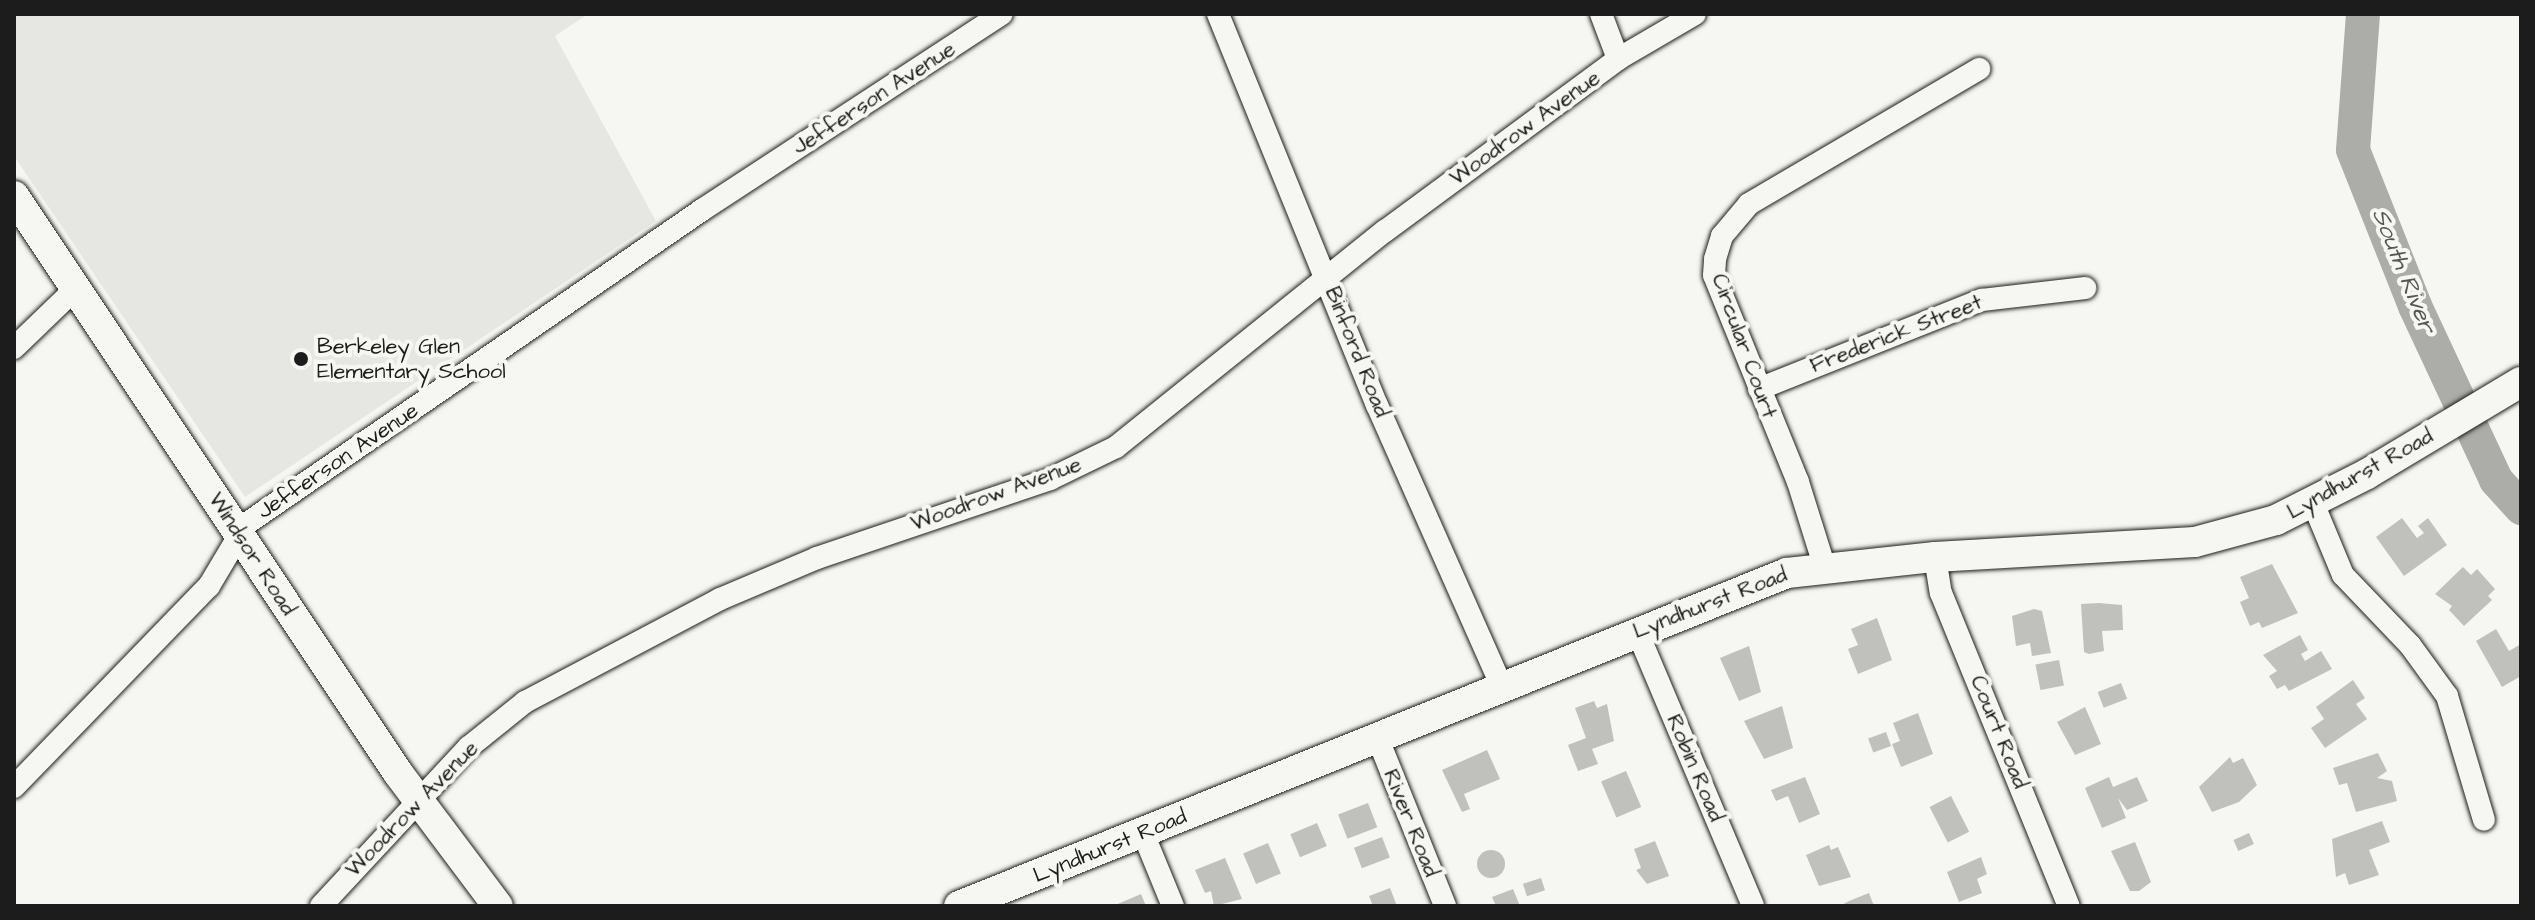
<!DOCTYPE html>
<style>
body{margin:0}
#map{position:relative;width:2535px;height:920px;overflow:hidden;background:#f6f6f2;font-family:"Architects Daughter",sans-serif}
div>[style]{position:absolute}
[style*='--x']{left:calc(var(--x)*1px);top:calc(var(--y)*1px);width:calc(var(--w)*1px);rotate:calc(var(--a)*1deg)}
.built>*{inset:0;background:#e6e6e2}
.river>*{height:34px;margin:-17px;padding:0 17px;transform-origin:17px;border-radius:17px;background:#acaca9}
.building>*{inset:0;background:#c0c0bd;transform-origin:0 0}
.round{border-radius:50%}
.roads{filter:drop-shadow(0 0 2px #1c1c1c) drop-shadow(0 0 2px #1c1c1c)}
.street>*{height:22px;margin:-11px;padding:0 11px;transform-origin:11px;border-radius:11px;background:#f6f6f2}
.secondary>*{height:30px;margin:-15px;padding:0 15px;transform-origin:15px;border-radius:15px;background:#f6f6f2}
.dots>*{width:22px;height:22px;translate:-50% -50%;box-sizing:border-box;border:4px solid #f6f6f2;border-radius:50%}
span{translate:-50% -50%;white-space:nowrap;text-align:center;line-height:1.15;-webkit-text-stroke:8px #f6f6f2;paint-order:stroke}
.street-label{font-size:22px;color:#1c1c1c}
.poi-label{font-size:22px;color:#1c1c1c}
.left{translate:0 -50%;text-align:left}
.water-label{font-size:24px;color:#565654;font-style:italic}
.frame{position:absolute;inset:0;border:16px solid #1c1c1c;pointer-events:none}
</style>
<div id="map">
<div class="built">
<div style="clip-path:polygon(14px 14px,588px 14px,555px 36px,656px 221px,245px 497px,14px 156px)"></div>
</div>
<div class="river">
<div style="--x:2363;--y:14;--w:136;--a:94.2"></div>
<div style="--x:2353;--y:150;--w:168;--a:68.3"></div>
<div style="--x:2415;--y:306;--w:192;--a:65"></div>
<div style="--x:2496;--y:480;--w:38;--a:48"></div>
</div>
<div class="building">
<div style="clip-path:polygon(2402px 518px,2417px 538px,2424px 533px,2418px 526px,2428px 518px,2447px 545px,2404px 576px,2376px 537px)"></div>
<div style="clip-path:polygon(2272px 564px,2298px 613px,2262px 628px,2259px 622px,2250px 626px,2240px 602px,2249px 598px,2240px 577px)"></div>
<div style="clip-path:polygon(2463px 567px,2471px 575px,2477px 569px,2495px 589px,2488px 596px,2492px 600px,2464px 626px,2449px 610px,2452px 606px,2435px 594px)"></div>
<div style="clip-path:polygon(2099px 603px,2122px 605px,2123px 630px,2102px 631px,2104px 651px,2089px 654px,2084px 652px,2081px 604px)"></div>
<div style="clip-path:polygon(2034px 609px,2042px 611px,2051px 653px,2032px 656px,2030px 643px,2016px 646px,2012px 616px)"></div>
<div style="clip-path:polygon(1877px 618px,1892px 660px,1858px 674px,1848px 649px,1858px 645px,1851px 629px)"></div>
<div style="clip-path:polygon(2496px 629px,2509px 651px,2521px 644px,2521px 676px,2502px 687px,2476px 641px)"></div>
<div style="clip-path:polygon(2300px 635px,2308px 650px,2301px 654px,2305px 661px,2321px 651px,2332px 669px,2289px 691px,2285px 685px,2277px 689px,2269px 676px,2277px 671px,2263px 655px)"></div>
<div style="clip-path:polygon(1749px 646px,1761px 692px,1739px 701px,1720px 658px)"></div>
<div style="left:2059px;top:660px;width:26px;height:24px;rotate:79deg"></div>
<div style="clip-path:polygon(2353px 680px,2365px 698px,2356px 704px,2367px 719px,2325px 748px,2311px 728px,2324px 719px,2316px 707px)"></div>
<div style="left:2121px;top:683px;width:17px;height:25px;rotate:69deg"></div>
<div style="clip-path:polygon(1594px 701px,1597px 708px,1607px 704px,1614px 741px,1592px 749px,1598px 764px,1578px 771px,1568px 745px,1586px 738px,1575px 708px)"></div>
<div style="clip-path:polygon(1782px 706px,1793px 748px,1764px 759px,1744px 721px)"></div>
<div style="clip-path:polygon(2085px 707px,2101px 744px,2075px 755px,2057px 722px)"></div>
<div style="clip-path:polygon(1918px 713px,1933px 754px,1901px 767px,1892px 744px,1900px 741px,1893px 723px)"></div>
<div style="left:1886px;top:732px;width:15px;height:19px;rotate:70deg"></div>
<div style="clip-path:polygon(1487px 750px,1500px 779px,1464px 794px,1470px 809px,1462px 812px,1442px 770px)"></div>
<div style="clip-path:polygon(2378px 753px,2387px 771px,2377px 778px,2392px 781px,2397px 801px,2356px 812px,2347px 783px,2339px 785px,2333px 768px)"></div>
<div style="clip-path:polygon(2230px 757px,2233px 763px,2243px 758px,2257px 785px,2239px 802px,2212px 812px,2199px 787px)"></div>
<div style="left:1626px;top:771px;width:39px;height:27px;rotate:67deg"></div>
<div style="clip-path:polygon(1805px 777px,1820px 814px,1799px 823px,1788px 796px,1776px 801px,1771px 790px)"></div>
<div style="clip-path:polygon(2109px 777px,2113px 787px,2137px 777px,2148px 801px,2127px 810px,2118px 798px,2126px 818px,2102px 828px,2085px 788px)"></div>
<div style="left:1951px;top:796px;width:40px;height:24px;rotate:63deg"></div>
<div style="left:1368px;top:803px;width:26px;height:32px;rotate:69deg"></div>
<div style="clip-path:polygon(2382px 821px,2390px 842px,2369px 850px,2379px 875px,2349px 885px,2345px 873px,2336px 877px,2332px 839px)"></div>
<div style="left:1317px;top:823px;width:25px;height:29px;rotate:67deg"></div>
<div style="left:2249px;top:833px;width:12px;height:17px;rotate:66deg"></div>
<div style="left:1382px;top:837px;width:22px;height:30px;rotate:69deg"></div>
<div style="clip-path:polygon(1655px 841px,1669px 876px,1647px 884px,1636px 870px,1641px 868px,1634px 849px)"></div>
<div style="clip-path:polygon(2135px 842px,2151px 882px,2139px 891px,2130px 891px,2111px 851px)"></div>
<div style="left:1268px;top:843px;width:33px;height:27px;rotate:67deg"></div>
<div style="clip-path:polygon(1829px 845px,1831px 850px,1838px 847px,1851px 877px,1819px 886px,1806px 855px)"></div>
<div class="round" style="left:1477px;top:850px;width:28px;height:28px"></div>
<div style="clip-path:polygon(1981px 857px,1987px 874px,1977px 879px,1982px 893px,1959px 902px,1947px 872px)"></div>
<div style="clip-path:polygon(1225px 858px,1242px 899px,1214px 906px,1211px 891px,1205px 893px,1195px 870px)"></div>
<div style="left:1541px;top:878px;width:13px;height:19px;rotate:72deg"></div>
<div style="clip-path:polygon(1390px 888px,1397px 906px,1373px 906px,1369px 896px)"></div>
<div style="clip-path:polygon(1513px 889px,1520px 906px,1496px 906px,1492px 897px)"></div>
<div style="clip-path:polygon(1869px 893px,1874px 906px,1840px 906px,1849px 901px)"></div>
<div style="clip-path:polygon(1141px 894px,1146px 906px,1113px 906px)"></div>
</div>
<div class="roads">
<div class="street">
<div style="--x:1218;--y:14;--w:422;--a:67.9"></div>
<div style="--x:1377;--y:405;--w:308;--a:66.1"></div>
<div style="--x:1601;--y:14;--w:48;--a:69.3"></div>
<div style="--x:14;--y:348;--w:85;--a:-44"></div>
<div style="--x:1759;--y:389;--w:240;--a:-21.8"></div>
<div style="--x:1982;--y:300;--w:104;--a:-6.6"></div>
<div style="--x:2313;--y:503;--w:78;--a:67.4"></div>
<div style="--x:2343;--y:575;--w:97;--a:46.3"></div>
<div style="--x:2410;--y:645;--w:63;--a:54"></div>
<div style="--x:2447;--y:696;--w:129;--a:73.4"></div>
<div style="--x:1935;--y:557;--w:36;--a:81"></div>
<div style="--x:1941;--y:593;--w:338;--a:67.8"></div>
<div style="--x:1824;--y:565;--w:87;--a:-107.4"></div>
<div style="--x:1798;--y:482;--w:223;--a:-112.1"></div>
<div style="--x:1714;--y:275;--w:16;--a:-86"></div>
<div style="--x:1715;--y:259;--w:24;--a:-73"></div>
<div style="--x:1722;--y:236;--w:42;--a:-49.8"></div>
<div style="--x:1749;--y:204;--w:267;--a:-30.4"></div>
<div style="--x:1637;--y:631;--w:298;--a:67.1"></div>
<div style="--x:1378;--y:739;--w:180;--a:68.1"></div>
<div style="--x:14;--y:787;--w:280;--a:-45.9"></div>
<div style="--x:209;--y:586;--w:72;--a:-59.2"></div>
<div style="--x:246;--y:524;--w:554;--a:-34.55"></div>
<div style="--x:702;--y:210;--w:358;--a:-33.2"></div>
<div style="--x:1143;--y:833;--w:79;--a:67.7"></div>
<div style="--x:321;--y:906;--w:217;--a:-47.1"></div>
<div style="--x:469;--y:747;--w:72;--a:-38.8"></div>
<div style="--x:525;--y:702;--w:221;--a:-27.8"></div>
<div style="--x:720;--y:599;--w:105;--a:-22.9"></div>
<div style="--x:817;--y:558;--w:246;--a:-18.7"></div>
<div style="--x:1050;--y:479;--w:73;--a:-25.9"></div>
<div style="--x:1116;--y:447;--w:345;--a:-38.8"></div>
<div style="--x:1385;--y:231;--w:290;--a:-36.4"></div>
<div style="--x:1618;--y:59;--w:89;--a:-30.3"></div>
</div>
<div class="secondary">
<div style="--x:14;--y:196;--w:693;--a:56.36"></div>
<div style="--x:398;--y:773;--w:166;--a:53.1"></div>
<div style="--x:959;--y:906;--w:892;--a:-21.91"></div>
<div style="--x:1787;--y:573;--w:149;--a:-6.2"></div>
<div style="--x:1935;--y:557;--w:260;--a:-3.3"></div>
<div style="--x:2195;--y:542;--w:84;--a:-15.2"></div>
<div style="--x:2276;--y:520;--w:102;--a:-26.8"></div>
<div style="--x:2367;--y:474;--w:179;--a:-30.9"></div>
</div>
</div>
<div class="dots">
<div style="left:301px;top:359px;background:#1c1c1c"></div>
</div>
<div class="street-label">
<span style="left:874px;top:98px;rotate:-33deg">Jefferson Avenue</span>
<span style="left:1525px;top:128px;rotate:-36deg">Woodrow Avenue</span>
<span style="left:1896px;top:334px;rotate:-21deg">Frederick Street</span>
<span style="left:1744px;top:346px;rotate:70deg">Circular Court</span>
<span style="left:1357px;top:352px;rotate:68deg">Binford Road</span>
<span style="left:338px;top:461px;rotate:-34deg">Jefferson Avenue</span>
<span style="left:2360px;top:474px;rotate:-29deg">Lyndhurst Road</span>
<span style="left:996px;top:494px;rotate:-20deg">Woodrow Avenue</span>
<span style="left:252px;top:554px;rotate:57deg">Windsor Road</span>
<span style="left:1710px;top:603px;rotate:-21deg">Lyndhurst Road</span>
<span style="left:1999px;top:732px;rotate:68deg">Court Road</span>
<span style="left:1695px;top:768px;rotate:67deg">Robin Road</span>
<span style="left:412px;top:809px;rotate:-46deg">Woodrow Avenue</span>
<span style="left:1411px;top:823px;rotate:68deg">River Road</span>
<span style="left:1110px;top:846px;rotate:-22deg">Lyndhurst Road</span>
</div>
<div class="poi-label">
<span class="left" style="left:317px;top:359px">Berkeley Glen<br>Elementary School</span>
</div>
<div class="water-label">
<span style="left:2403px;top:271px;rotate:68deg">South River</span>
</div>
<div class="frame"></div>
</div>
